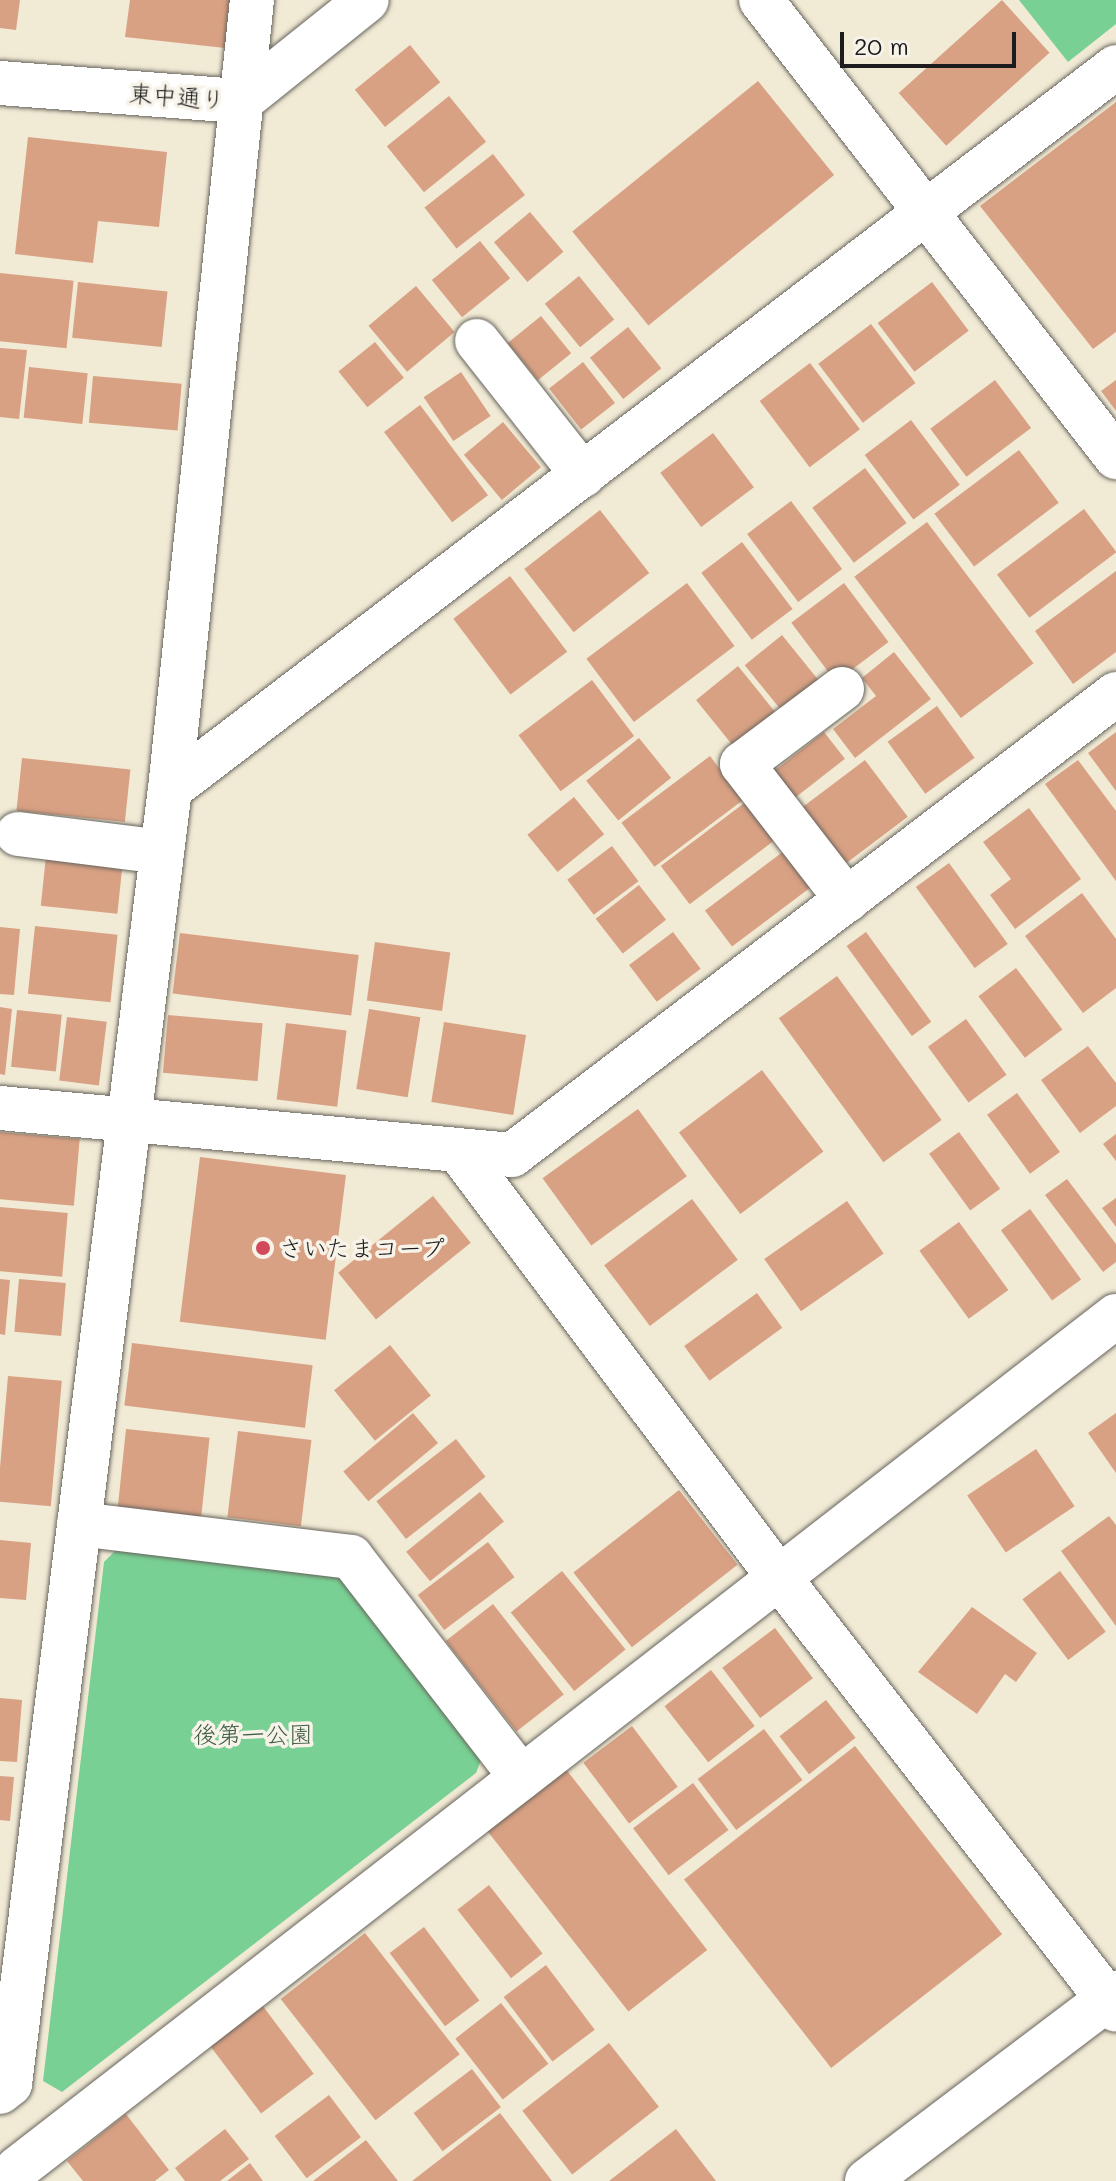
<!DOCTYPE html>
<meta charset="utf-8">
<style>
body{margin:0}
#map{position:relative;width:1116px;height:2181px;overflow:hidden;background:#f1ead5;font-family:Mali,"Klee One",sans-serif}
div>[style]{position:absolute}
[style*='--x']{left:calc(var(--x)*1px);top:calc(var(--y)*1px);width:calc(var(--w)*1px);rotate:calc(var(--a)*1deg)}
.green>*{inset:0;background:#79d094}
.building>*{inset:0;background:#d9a184;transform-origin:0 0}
.roads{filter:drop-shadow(0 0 2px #67645d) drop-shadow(0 0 2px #67645d)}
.minor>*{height:44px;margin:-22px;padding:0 22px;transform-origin:22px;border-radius:22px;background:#fff}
.dots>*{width:22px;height:22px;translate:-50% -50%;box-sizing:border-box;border:4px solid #f7f3e8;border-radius:50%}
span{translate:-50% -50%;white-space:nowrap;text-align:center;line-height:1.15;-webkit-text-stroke:7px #f7f3e8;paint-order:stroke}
.street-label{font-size:24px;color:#1c1c1c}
.poi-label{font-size:24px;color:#1c1c1c}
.left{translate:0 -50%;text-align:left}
.park-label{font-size:24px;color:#3d5b46}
.scale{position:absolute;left:840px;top:32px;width:176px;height:36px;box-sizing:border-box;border:4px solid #1c1c1c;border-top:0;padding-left:10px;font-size:24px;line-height:28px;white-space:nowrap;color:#1c1c1c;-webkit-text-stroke:6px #f7f3e8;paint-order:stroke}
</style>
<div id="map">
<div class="green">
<div style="clip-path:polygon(1019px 0,1116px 0,1116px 24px,1068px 62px)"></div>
<div style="clip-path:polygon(117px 1549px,345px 1576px,481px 1760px,476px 1773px,62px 2092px,43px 2081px,104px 1562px)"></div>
</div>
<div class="building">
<div style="clip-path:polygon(0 0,20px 0,16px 30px,0 28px)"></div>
<div style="clip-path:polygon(130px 0,230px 0,225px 48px,125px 37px)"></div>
<div style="left:1002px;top:0;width:71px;height:139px;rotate:48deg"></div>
<div style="left:410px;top:45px;width:48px;height:71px;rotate:51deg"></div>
<div style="left:758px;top:81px;width:121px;height:239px;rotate:51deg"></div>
<div style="left:449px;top:96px;width:59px;height:80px;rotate:51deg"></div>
<div style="clip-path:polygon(1116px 102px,1116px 332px,1093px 349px,980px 206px)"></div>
<div style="clip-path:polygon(28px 137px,167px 152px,159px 227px,98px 221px,93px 263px,15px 254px)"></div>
<div style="left:493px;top:154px;width:52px;height:87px;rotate:52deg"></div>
<div style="left:530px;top:212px;width:52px;height:47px;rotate:50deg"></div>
<div style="left:480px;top:241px;width:48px;height:62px;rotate:51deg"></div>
<div style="left:0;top:273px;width:74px;height:68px;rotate:6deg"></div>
<div style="left:579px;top:276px;width:56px;height:44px;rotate:51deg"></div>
<div style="left:78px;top:282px;width:90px;height:56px;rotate:6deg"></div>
<div style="left:932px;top:282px;width:61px;height:68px;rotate:53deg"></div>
<div style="left:416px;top:286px;width:60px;height:62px;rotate:50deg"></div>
<div style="left:541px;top:316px;width:48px;height:43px;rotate:51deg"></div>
<div style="left:871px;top:324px;width:74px;height:66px;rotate:53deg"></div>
<div style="left:628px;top:327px;width:53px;height:49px;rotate:51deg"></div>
<div style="left:375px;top:342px;width:46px;height:47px;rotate:51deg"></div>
<div style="clip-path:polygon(0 348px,27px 350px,19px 419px,0 417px)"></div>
<div style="left:583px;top:362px;width:52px;height:43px;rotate:52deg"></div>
<div style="left:810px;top:363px;width:83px;height:63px;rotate:53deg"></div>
<div style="left:29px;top:367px;width:59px;height:51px;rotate:6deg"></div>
<div style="left:461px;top:372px;width:53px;height:45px;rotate:56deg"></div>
<div style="left:93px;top:376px;width:89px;height:47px;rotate:5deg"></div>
<div style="left:995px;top:380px;width:60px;height:81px;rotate:53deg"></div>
<div style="clip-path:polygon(1116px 380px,1116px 411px,1101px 391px)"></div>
<div style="left:420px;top:405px;width:113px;height:45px;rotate:53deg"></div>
<div style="left:911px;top:420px;width:81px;height:58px;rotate:53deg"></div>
<div style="left:503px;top:422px;width:59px;height:51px;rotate:50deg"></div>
<div style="left:713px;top:433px;width:68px;height:66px;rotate:53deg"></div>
<div style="left:1019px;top:450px;width:66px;height:106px;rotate:53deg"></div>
<div style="left:865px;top:468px;width:69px;height:66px;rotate:53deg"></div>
<div style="left:791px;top:501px;width:85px;height:55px;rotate:53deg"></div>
<div style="left:1084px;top:509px;width:54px;height:109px;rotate:53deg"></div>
<div style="left:600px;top:510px;width:80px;height:96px;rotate:52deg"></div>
<div style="left:927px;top:522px;width:177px;height:91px;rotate:53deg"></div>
<div style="left:742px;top:542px;width:84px;height:51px;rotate:53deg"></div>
<div style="clip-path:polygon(1116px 571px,1116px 652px,1073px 684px,1035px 631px)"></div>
<div style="left:510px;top:576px;width:95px;height:71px;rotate:53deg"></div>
<div style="left:687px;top:583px;width:79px;height:126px;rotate:53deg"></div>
<div style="left:844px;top:583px;width:74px;height:66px;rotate:53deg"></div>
<div style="left:782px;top:635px;width:60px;height:48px;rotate:51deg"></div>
<div style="clip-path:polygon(894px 652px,931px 699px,855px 758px,833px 729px,876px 696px,862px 678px)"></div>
<div style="left:738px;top:666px;width:62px;height:54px;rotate:51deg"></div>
<div style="left:592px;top:680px;width:70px;height:92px;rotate:53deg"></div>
<div style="left:937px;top:706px;width:64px;height:61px;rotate:54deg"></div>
<div style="left:824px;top:732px;width:34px;height:67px;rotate:52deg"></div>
<div style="clip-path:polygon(1116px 732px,1116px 791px,1088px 753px)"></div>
<div style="left:639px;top:738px;width:51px;height:68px;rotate:51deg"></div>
<div style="left:710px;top:756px;width:55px;height:111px;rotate:53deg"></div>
<div style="left:22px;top:758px;width:109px;height:53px;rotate:6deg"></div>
<div style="left:865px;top:760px;width:71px;height:78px;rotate:53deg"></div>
<div style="clip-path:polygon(1078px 760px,1116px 811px,1116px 881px,1045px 784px)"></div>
<div style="left:574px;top:797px;width:48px;height:60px;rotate:51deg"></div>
<div style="left:747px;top:801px;width:48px;height:108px;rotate:53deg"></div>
<div style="clip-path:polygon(1029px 808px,1081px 879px,1015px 929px,990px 895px,1011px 879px,983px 842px)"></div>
<div style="left:612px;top:846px;width:44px;height:56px;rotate:53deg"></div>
<div style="left:784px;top:851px;width:45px;height:99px;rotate:53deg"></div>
<div style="left:46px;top:856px;width:77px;height:50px;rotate:6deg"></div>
<div style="left:949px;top:863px;width:100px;height:41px;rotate:54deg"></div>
<div style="left:639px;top:885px;width:44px;height:55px;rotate:52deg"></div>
<div style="clip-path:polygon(1082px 893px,1116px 939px,1116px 988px,1083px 1013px,1025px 936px)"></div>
<div style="left:35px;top:926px;width:83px;height:68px;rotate:6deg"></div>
<div style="clip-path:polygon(0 927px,20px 929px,14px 995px,0 994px)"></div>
<div style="left:673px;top:932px;width:46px;height:55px;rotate:53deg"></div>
<div style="left:866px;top:932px;width:111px;height:24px;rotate:54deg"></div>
<div style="left:180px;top:933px;width:180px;height:61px;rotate:7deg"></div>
<div style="left:375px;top:942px;width:76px;height:59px;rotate:8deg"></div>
<div style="left:1016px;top:968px;width:77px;height:47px;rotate:53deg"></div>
<div style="left:837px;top:976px;width:178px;height:72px;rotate:54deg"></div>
<div style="clip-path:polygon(0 1007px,12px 1009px,5px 1075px,0 1074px)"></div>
<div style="left:369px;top:1009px;width:52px;height:81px;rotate:9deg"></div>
<div style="left:17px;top:1010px;width:45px;height:57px;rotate:6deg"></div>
<div style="left:168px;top:1015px;width:95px;height:58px;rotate:5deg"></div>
<div style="left:67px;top:1017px;width:40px;height:64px;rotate:7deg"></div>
<div style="left:966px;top:1019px;width:69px;height:47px;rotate:54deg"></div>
<div style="left:444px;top:1022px;width:83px;height:81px;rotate:9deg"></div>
<div style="left:286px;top:1023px;width:61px;height:77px;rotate:7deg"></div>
<div style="clip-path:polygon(1088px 1046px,1116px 1083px,1116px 1106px,1080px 1133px,1041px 1080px)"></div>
<div style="left:762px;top:1070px;width:102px;height:104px;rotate:53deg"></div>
<div style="left:1017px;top:1093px;width:73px;height:37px;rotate:54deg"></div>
<div style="left:638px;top:1109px;width:83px;height:118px;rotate:54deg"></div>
<div style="left:0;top:1132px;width:80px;height:67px;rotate:5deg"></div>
<div style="left:959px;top:1132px;width:70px;height:37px;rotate:54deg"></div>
<div style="clip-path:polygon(1116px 1134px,1116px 1161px,1103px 1144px)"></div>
<div style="left:200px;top:1157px;width:147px;height:166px;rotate:7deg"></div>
<div style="clip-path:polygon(1067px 1179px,1116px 1244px,1116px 1262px,1103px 1272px,1045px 1195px)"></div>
<div style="left:433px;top:1196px;width:60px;height:122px;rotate:51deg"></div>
<div style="clip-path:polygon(1116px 1198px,1116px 1227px,1102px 1208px)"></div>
<div style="left:692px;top:1199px;width:76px;height:110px;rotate:53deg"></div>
<div style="left:847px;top:1201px;width:64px;height:101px;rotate:55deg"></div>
<div style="left:0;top:1207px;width:68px;height:64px;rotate:5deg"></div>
<div style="left:1030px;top:1209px;width:87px;height:36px;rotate:54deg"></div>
<div style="left:959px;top:1222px;width:84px;height:49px;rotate:54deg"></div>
<div style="clip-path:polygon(0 1279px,10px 1280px,5px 1335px,0 1334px)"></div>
<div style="left:19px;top:1279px;width:47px;height:53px;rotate:5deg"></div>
<div style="left:757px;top:1293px;width:43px;height:90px;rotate:54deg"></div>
<div style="left:132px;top:1343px;width:182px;height:63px;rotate:7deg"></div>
<div style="left:390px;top:1345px;width:65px;height:72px;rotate:51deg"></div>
<div style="left:8px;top:1376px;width:54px;height:126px;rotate:5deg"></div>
<div style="left:413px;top:1413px;width:39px;height:91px;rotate:50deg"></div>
<div style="clip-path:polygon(1116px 1413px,1116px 1473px,1088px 1433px)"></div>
<div style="left:126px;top:1429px;width:84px;height:81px;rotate:6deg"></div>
<div style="left:238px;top:1431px;width:74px;height:87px;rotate:7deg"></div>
<div style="left:456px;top:1439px;width:48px;height:101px;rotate:52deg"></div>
<div style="left:1036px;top:1449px;width:69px;height:83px;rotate:56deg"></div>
<div style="left:679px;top:1490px;width:95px;height:134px;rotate:52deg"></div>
<div style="left:480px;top:1492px;width:38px;height:95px;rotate:51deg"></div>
<div style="clip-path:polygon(1109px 1516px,1116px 1525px,1116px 1626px,1061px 1551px)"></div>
<div style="clip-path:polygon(0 1540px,31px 1543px,26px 1600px,0 1598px)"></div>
<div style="left:488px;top:1542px;width:44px;height:88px;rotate:53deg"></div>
<div style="left:562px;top:1571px;width:101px;height:66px;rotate:51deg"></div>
<div style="left:1060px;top:1571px;width:76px;height:47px;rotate:53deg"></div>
<div style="left:493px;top:1604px;width:115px;height:60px;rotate:52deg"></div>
<div style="clip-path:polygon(972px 1607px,1037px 1653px,1016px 1682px,1005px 1674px,977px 1714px,918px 1672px)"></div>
<div style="left:775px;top:1628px;width:63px;height:66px;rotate:53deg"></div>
<div style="left:711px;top:1670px;width:71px;height:59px;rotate:52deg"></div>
<div style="clip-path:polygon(0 1698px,22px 1700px,17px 1762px,0 1761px)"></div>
<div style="left:826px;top:1700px;width:48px;height:59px;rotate:52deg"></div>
<div style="left:632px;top:1726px;width:76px;height:61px;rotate:53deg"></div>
<div style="left:764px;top:1729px;width:64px;height:83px;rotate:53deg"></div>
<div style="left:855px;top:1746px;width:239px;height:217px;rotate:52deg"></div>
<div style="left:565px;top:1768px;width:231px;height:100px;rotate:52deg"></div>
<div style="clip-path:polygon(0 1776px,14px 1777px,10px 1821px,0 1820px)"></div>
<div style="left:693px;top:1783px;width:59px;height:75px;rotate:53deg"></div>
<div style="left:489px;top:1885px;width:87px;height:40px;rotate:52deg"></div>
<div style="left:424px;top:1927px;width:92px;height:43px;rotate:53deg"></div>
<div style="left:365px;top:1933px;width:154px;height:107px;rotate:52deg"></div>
<div style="left:546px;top:1965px;width:81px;height:53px;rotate:53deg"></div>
<div style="left:259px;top:2001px;width:91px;height:66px;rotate:53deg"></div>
<div style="left:501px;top:2003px;width:77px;height:58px;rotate:52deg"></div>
<div style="left:609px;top:2043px;width:81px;height:110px;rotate:52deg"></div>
<div style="left:472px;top:2069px;width:48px;height:73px;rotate:53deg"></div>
<div style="left:329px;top:2095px;width:53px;height:68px;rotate:53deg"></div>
<div style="clip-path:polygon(500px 2113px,552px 2181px,412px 2181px)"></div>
<div style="clip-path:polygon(126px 2114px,169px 2170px,155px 2181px,83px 2181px,67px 2161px)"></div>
<div style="clip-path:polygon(225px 2129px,249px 2159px,220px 2181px,185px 2181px,175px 2168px)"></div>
<div style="clip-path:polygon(676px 2129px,716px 2181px,609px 2181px)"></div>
<div style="clip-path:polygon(366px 2140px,398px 2181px,313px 2181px)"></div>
<div style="clip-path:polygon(250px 2163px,263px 2181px,227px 2181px)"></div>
</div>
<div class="roads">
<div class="minor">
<div style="--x:761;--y:0;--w:579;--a:52.16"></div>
<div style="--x:0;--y:83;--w:242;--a:4.3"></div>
<div style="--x:241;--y:101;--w:161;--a:-38.7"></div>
<div style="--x:477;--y:341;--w:171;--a:51.7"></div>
<div style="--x:842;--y:689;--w:125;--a:143.1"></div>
<div style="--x:742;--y:764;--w:172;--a:52.3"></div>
<div style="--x:170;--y:789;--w:1190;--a:-37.35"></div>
<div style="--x:18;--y:834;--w:145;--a:7.1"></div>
<div style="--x:0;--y:1108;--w:514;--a:5.24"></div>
<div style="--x:512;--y:1155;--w:760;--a:-37.35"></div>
<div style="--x:458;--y:1150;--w:531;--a:53.11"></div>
<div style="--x:777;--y:1575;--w:551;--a:52.07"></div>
<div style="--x:79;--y:1524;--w:274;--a:6.9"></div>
<div style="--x:351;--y:1557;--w:277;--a:52.3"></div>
<div style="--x:0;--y:2092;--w:13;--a:-39"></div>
<div style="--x:10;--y:2084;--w:1305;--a:-82.96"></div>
<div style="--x:170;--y:789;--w:793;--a:-84.07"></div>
<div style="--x:17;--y:2169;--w:1391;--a:-37.82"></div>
<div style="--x:867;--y:2181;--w:312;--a:-37.1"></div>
</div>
</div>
<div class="dots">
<div style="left:263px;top:1248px;background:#d1495b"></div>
</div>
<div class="street-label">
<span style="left:177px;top:96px;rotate:4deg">東中通り</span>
</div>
<div class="poi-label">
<span class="left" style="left:279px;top:1248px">さいたまコープ</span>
</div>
<div class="park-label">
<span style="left:253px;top:1734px">後第一公園</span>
</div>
<div class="scale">20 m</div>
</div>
